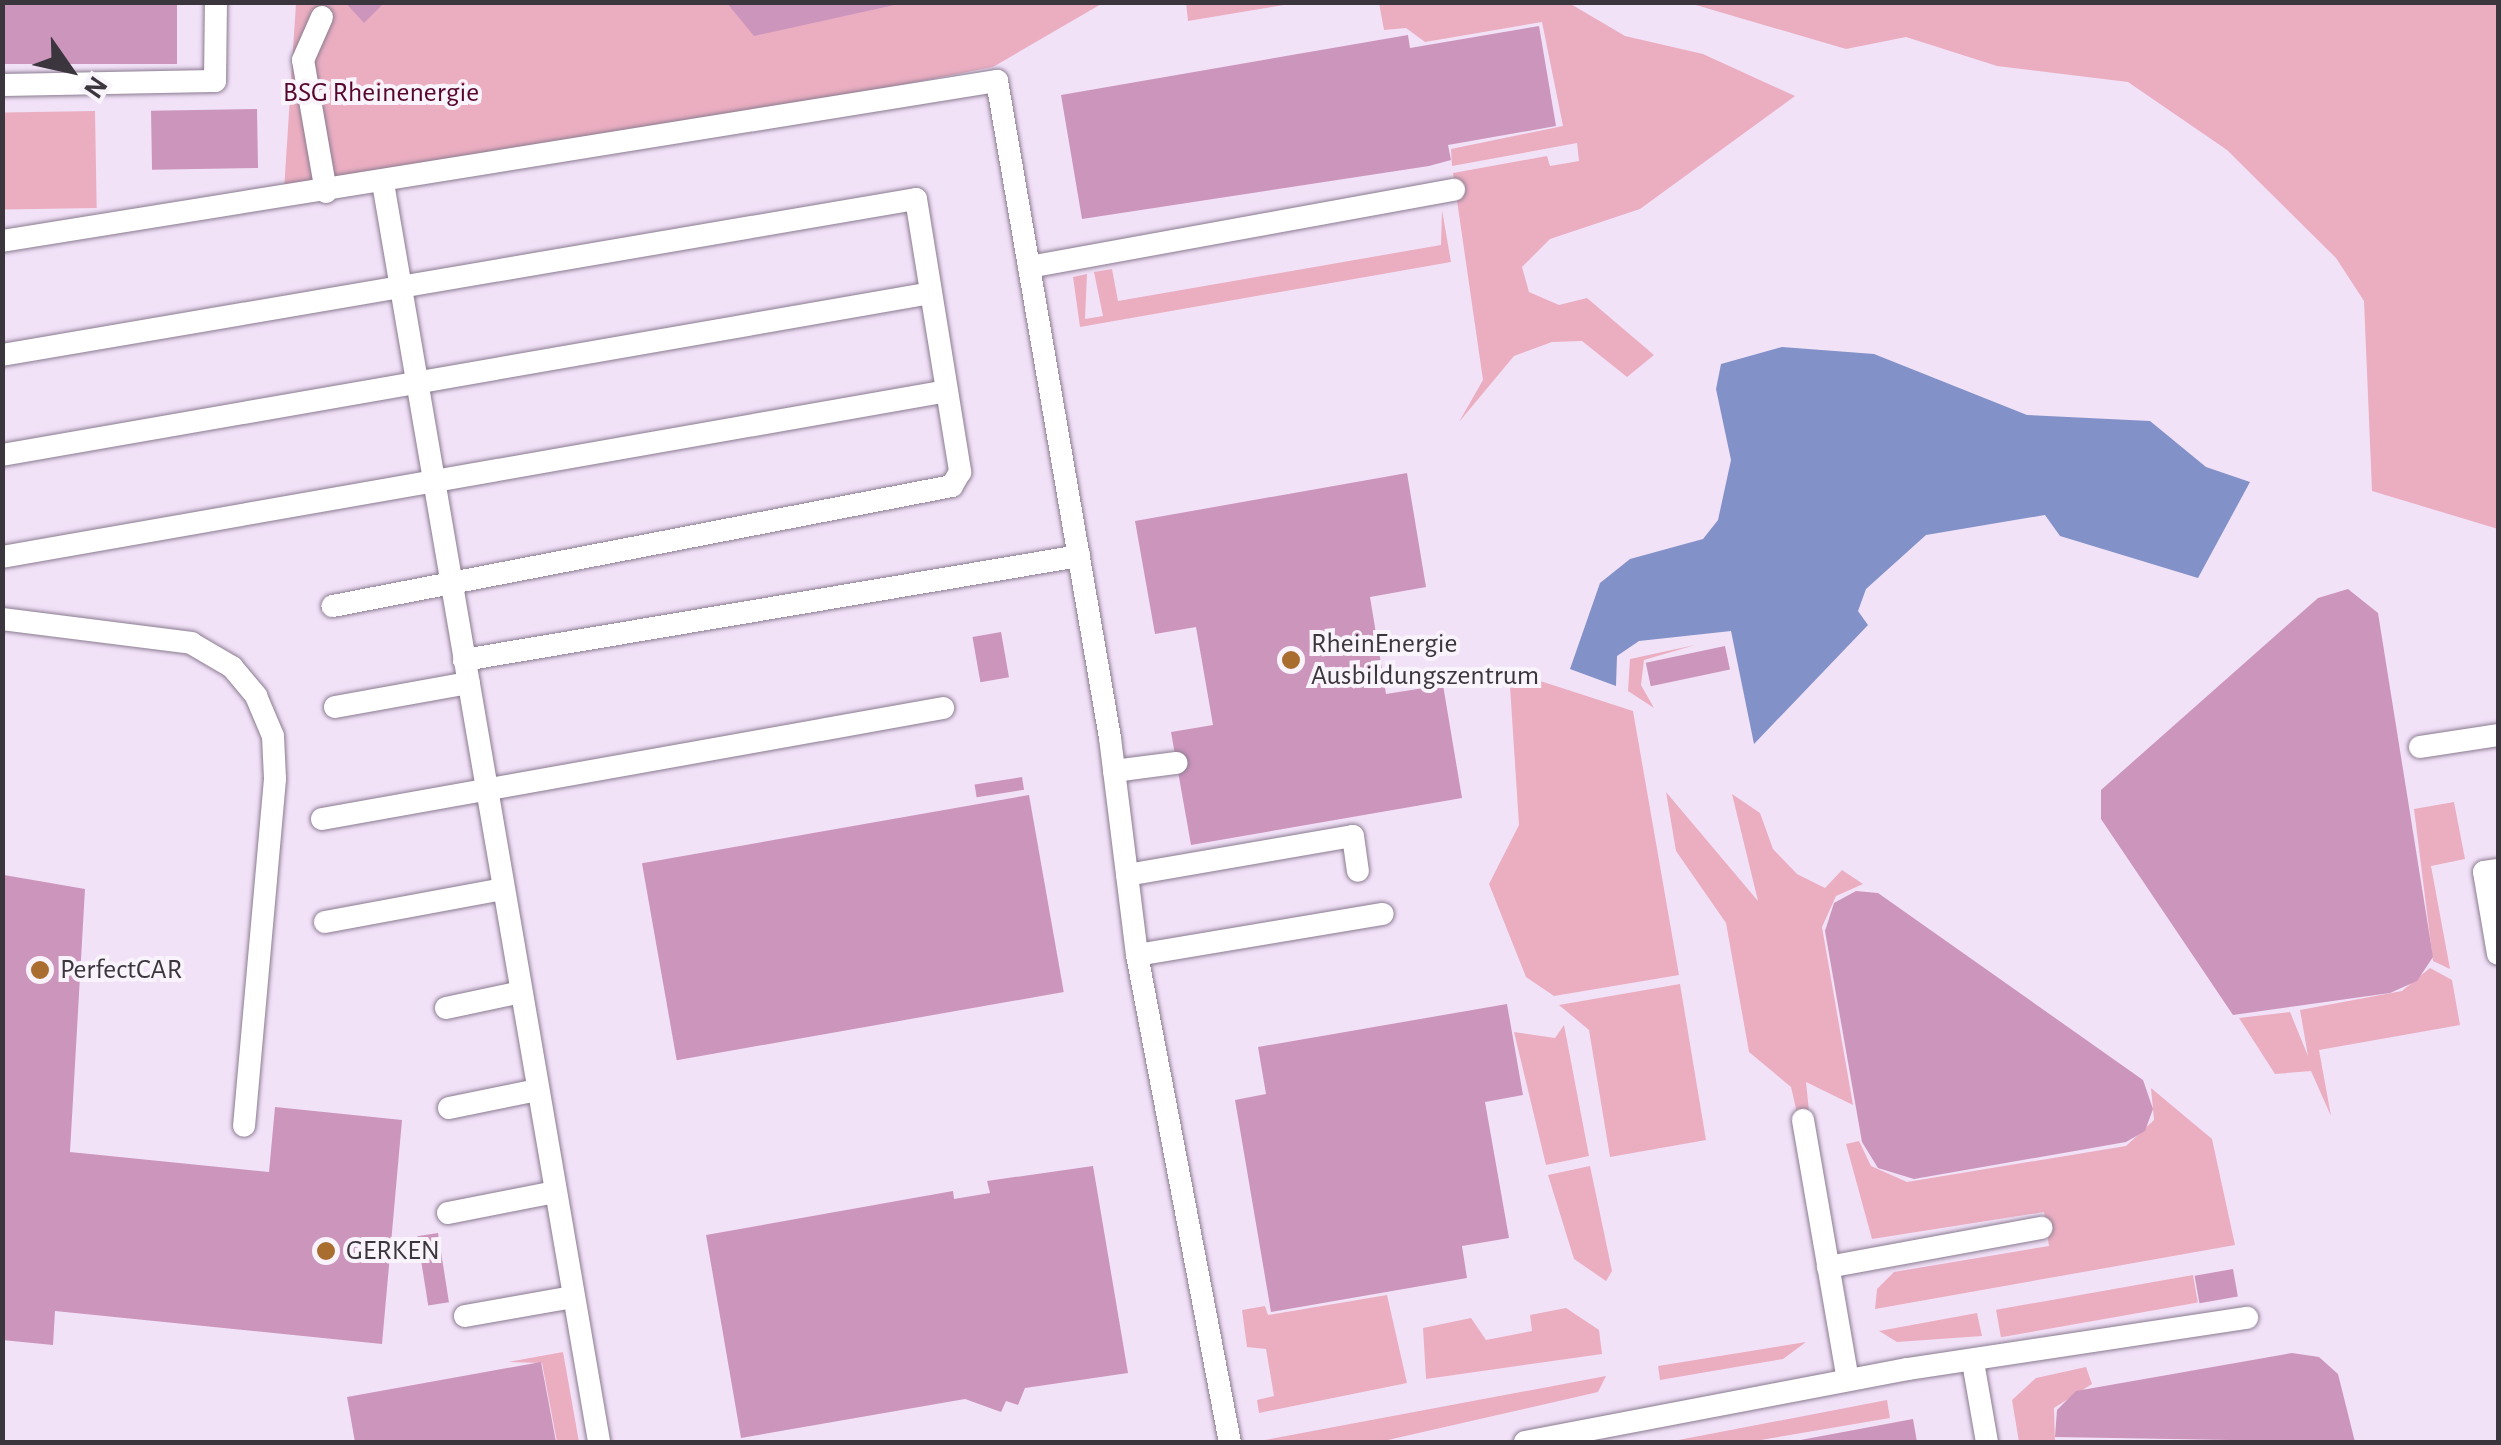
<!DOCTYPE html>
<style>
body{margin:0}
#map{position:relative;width:2501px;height:1445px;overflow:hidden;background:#f2e2f8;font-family:"Alegreya Sans",sans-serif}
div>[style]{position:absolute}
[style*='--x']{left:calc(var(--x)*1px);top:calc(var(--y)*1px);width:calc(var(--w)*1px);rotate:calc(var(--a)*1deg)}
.green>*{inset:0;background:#ebaec1;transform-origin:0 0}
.water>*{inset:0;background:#8391c9}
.building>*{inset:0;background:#cc95bc;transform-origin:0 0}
.roads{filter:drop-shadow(0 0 2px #8a7b90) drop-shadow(0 0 2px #8a7b90)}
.lane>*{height:22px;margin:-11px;padding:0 11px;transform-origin:11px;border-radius:11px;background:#fff}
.dots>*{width:28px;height:28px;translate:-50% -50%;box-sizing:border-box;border:5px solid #f9f3fc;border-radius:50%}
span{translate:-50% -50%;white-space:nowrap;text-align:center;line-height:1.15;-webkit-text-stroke:8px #f9f3fc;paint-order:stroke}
.park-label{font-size:28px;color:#57072d}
.poi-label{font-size:28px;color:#3b353e}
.left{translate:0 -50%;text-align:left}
.frame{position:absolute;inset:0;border:5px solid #3b353e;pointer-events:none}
.north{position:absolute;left:20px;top:20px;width:100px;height:100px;-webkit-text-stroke:8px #f9f3fc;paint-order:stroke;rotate:124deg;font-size:28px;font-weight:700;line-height:40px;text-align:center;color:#3b353e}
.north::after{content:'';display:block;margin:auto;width:35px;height:45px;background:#3b353e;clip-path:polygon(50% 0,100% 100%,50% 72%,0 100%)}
</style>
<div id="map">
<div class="green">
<div style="clip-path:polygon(1186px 2px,1296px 2px,1296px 3px,1188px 21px)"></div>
<div style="clip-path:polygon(296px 3px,1103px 3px,993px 67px,283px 206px)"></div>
<div style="clip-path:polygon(1379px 3px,1569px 3px,1625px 36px,1703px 54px,1795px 96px,1640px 209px,1550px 239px,1522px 267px,1529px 292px,1559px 305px,1587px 298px,1654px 355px,1627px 377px,1582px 341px,1552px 342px,1514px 356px,1459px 422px,1483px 380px,1453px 173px,1547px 156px,1550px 166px,1579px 161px,1577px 143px,1452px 166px,1451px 149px,1563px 126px,1542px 22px,1425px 42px,1406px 28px,1384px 30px)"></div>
<div style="clip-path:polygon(1689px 3px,2498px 3px,2498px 529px,2372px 491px,2364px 301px,2336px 258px,2227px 150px,2128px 82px,1997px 66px,1906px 37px,1846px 49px)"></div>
<div style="left:95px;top:111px;width:97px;height:92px;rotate:89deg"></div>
<div style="clip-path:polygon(1442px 210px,1451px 262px,1080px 327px,1073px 277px,1087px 274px,1085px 319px,1103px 316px,1094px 272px,1112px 269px,1118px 301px,1441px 245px)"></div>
<div style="clip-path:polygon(1695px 645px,1644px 660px,1641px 685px,1654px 708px,1628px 691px,1630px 659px)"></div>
<div style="clip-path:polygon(1509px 671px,1633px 711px,1679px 975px,1554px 996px,1526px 977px,1489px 884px,1519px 825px)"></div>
<div style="clip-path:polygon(1666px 792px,1758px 901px,1732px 794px,1760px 813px,1773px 849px,1797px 874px,1825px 888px,1842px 870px,1863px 884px,1836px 896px,1822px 927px,1853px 1105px,1806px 1082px,1809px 1111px,1797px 1113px,1791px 1087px,1749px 1052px,1726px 923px,1676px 851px)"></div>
<div style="clip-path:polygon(2454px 802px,2465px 859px,2431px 866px,2450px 969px,2433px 961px,2414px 809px)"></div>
<div style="clip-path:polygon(2430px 968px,2452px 980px,2460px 1025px,2319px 1050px,2331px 1116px,2311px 1071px,2275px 1074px,2239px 1018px,2290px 1012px,2308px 1056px,2300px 1010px,2402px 991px)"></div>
<div style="clip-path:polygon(1680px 984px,1706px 1140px,1610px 1157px,1589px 1030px,1559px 1005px)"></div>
<div style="clip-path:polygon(1564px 1025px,1589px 1156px,1546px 1165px,1514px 1032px,1555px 1038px)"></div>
<div style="clip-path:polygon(2151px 1088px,2212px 1139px,2235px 1245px,1875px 1309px,1877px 1289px,1894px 1272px,2049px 1246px,2044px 1212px,1872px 1239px,1846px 1144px,1859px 1141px,1871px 1166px,1907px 1182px,2126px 1146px,2154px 1120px)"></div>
<div style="clip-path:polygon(1590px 1166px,1612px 1271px,1606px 1281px,1574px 1259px,1548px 1175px)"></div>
<div style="left:2193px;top:1275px;width:28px;height:200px;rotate:80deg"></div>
<div style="clip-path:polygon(1387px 1295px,1407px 1383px,1259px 1413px,1257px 1400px,1274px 1396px,1266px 1349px,1247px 1347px,1242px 1310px,1265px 1306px,1268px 1315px)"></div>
<div style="clip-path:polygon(1566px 1308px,1599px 1330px,1602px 1354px,1426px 1379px,1423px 1328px,1471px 1318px,1486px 1340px,1532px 1331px,1530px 1315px)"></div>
<div style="clip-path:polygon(1977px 1313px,1982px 1336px,1897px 1342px,1879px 1331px)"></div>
<div style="clip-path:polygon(1806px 1342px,1783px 1359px,1660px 1380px,1658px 1366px)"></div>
<div style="clip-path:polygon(563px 1352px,579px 1442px,557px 1442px,542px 1363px,508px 1362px)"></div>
<div style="clip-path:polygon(2086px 1367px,2092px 1384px,2054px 1408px,2055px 1442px,2019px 1442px,2012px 1400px,2036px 1378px)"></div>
<div style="clip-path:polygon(1606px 1376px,1598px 1392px,1379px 1442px,1254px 1442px)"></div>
<div style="clip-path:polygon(1887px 1400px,1890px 1418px,1749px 1442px,1668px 1442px)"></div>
</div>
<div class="water">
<div style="clip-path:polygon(1782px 347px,1874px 354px,2027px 415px,2150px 421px,2206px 467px,2250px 482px,2198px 578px,2060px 536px,2045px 515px,1926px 535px,1866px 589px,1858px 611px,1868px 625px,1754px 744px,1731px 631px,1639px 641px,1617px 656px,1616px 686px,1570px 669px,1600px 583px,1630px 559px,1703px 539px,1718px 520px,1731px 460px,1716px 389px,1721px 364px)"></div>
</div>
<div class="building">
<div style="left:2px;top:2px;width:175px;height:62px"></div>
<div style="clip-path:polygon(345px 2px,385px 2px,364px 23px)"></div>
<div style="clip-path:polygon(726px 2px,899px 2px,899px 4px,754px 36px)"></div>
<div style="clip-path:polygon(1539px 26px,1556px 126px,1448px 145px,1451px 160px,1429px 166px,1082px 219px,1061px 95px,1408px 35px,1410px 48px)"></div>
<div style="left:257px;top:109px;width:59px;height:106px;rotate:89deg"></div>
<div style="clip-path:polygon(1407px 473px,1426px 587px,1370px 597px,1386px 694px,1443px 685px,1462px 798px,1191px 845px,1171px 732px,1213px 725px,1196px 627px,1155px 634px,1135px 521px)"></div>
<div style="clip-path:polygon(2348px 589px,2378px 613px,2433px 957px,2417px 981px,2390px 993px,2233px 1015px,2101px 819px,2101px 790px,2318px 598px)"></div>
<div style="left:1001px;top:632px;width:46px;height:29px;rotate:80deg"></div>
<div style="left:1725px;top:646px;width:24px;height:81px;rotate:78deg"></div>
<div style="left:1022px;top:777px;width:13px;height:48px;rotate:81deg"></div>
<div style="left:1029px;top:795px;width:200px;height:393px;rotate:80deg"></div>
<div style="clip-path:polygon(4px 875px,85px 889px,70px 1152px,269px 1172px,275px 1107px,402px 1120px,382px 1344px,55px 1311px,53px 1345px,2px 1340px)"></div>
<div style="clip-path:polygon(1856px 891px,1878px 893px,2143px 1080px,2153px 1109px,2145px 1131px,2126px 1142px,1914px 1179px,1878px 1168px,1862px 1142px,1825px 931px,1834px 903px)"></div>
<div style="clip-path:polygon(1507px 1004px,1523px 1095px,1485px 1102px,1509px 1238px,1462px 1246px,1467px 1278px,1271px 1312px,1235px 1100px,1266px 1094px,1258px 1047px)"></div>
<div style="clip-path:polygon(1093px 1166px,1128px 1373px,1025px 1388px,1018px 1405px,1006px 1401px,1001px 1412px,965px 1399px,741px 1438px,706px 1235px,953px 1191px,954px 1199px,990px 1193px,987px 1181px)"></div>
<div style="left:438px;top:1233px;width:70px;height:21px;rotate:81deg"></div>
<div style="left:2233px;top:1269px;width:28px;height:39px;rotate:80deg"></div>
<div style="clip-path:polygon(2292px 1353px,2319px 1357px,2338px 1374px,2355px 1442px,2055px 1437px,2057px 1410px,2076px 1391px)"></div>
<div style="clip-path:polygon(541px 1362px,556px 1442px,355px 1442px,347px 1397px)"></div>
<div style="clip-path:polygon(1913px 1419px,1917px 1442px,1795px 1442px,1795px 1441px)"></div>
</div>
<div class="roads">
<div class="lane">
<div style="--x:322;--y:17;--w:47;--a:113.8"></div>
<div style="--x:303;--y:60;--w:134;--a:80.1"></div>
<div style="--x:2;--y:85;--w:213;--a:-1.1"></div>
<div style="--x:215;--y:81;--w:79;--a:-89.3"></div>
<div style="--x:383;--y:183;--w:1277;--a:80.26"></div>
<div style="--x:2;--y:241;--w:1008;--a:-9.14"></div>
<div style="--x:997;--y:81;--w:667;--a:80.24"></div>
<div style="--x:1110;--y:738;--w:219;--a:82.9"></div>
<div style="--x:1137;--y:955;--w:496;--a:79.2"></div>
<div style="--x:1029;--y:267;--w:432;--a:-10.3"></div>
<div style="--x:2;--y:355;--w:927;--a:-9.69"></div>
<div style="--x:916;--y:199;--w:277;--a:80.8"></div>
<div style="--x:960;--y:472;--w:16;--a:120"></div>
<div style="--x:952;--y:486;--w:631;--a:169.03"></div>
<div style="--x:2;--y:455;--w:943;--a:-9.89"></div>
<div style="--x:2;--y:557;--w:959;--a:-9.96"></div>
<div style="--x:2;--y:619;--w:191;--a:7.2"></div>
<div style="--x:191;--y:643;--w:48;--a:30.3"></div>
<div style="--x:232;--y:667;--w:38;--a:50"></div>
<div style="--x:256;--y:696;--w:43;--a:67"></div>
<div style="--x:273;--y:736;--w:43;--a:87.3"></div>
<div style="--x:275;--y:779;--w:348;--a:95.1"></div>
<div style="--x:464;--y:660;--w:624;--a:-9.6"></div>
<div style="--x:335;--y:707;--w:136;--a:-10.2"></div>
<div style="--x:2420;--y:747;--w:79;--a:-8.7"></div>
<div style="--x:1114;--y:771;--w:63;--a:-7.4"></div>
<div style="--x:322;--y:819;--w:631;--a:-10.13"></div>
<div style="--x:2498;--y:870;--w:14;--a:172"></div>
<div style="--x:2484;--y:872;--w:83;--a:80.3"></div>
<div style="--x:1127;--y:875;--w:229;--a:-9.8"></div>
<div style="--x:1353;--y:836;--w:35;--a:82"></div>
<div style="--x:325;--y:922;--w:181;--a:-10.5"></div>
<div style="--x:1137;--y:955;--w:249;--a:-9.5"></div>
<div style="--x:446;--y:1008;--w:77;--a:-12"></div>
<div style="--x:449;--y:1108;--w:90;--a:-11.6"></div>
<div style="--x:1803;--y:1120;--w:264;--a:80.2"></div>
<div style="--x:448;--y:1213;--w:109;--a:-11.1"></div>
<div style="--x:1828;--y:1267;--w:217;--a:-10.4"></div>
<div style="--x:465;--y:1316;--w:110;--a:-10"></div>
<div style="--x:1973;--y:1362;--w:81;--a:80.1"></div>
<div style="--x:1525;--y:1442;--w:390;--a:-10.8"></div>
<div style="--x:1908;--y:1369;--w:343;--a:-8.6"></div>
</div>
</div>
<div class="dots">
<div style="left:1291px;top:660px;background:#aa6d30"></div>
<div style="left:40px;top:970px;background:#aa6d30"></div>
<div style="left:326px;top:1251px;background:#aa6d30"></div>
</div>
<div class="park-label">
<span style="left:381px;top:93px">BSG Rheinenergie</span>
</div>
<div class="poi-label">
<span class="left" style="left:1311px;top:660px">RheinEnergie<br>Ausbildungszentrum</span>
<span class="left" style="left:60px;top:970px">PerfectCAR</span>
<span class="left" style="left:346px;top:1251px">GERKEN</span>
</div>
<div class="frame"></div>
<div class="north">N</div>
</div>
